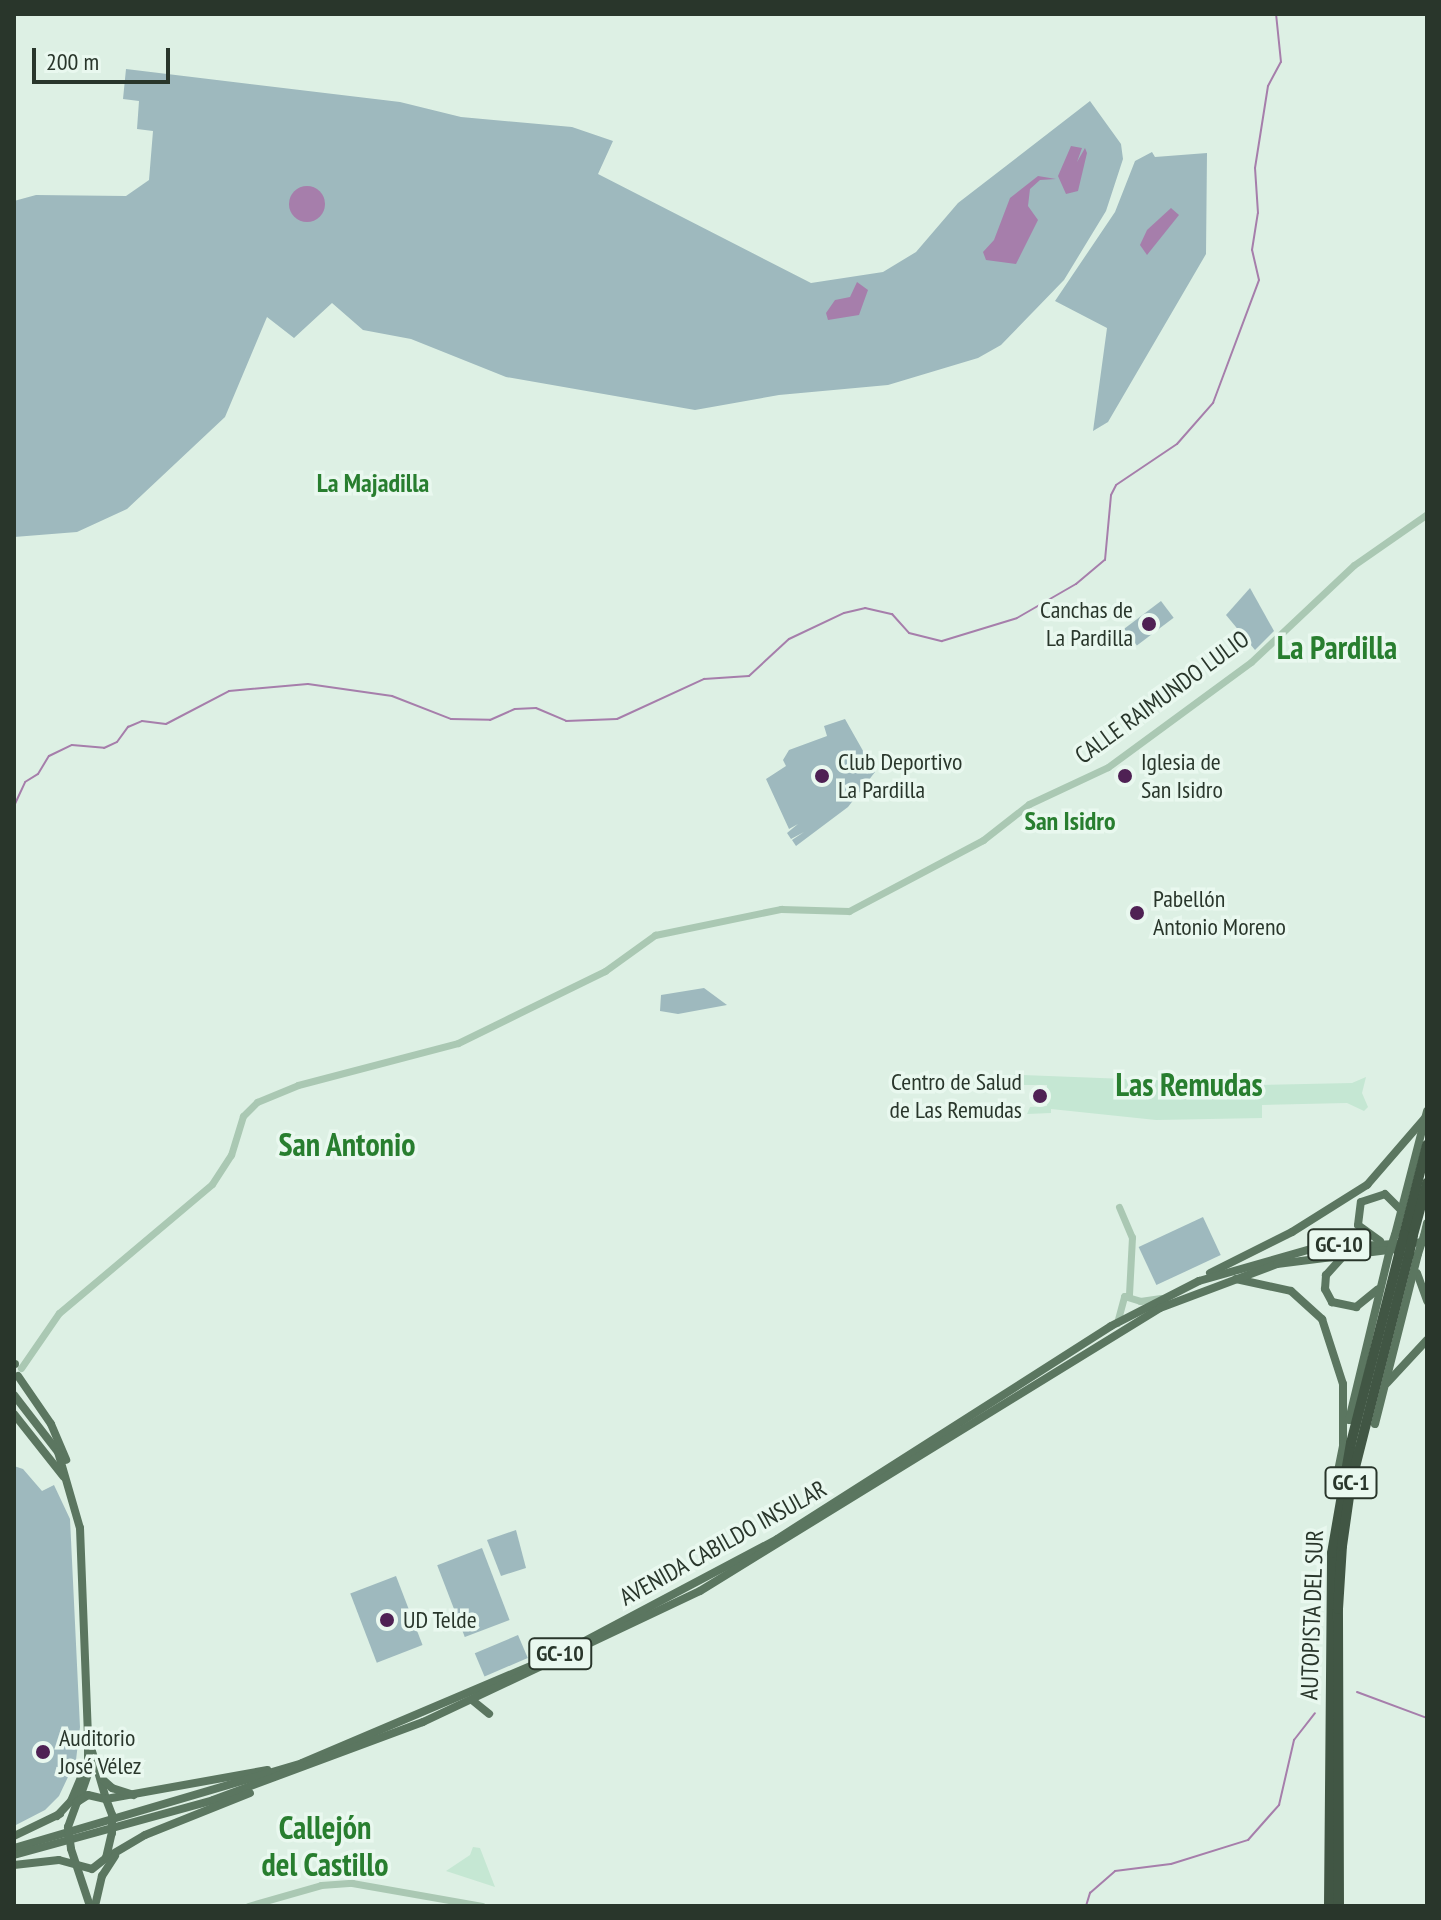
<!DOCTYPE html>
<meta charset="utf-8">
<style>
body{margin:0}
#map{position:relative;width:1441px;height:1920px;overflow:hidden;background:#ddf0e4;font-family:"PT Sans Narrow",sans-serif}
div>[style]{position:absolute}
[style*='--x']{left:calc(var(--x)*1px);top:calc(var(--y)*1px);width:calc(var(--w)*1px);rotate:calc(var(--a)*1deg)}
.green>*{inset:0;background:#9eb9be;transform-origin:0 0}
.plaza>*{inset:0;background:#c5e7d3}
.water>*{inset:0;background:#a67eab}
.round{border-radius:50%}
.stream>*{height:2px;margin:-1px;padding:0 1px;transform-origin:1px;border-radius:1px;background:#a67eab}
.minor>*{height:7px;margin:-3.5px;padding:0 3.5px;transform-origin:3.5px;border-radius:3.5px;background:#aac8b3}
.major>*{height:8px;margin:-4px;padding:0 4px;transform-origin:4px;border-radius:4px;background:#5b7660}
.highway>*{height:10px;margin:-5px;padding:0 5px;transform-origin:5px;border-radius:5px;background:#415644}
.major-bridge>*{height:8px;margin:-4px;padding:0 4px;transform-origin:4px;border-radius:4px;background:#5b7660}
.highway-bridge>*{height:10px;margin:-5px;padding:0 5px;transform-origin:5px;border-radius:5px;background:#415644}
.dots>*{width:22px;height:22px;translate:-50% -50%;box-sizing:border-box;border:4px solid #e9f8ef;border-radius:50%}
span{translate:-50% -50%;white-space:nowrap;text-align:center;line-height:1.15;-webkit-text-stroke:7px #e9f8ef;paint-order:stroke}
.shield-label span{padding:2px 6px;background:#e9f8ef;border:2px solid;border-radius:6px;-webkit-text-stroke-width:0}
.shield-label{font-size:22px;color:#29362b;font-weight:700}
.poi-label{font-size:24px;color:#29362b}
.right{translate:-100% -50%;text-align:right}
.left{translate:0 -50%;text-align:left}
.street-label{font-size:24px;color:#29362b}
.neighbourhood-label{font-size:26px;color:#287e2f;font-weight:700}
.district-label{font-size:32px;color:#287e2f;font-weight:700}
.frame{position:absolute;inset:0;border:16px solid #29362b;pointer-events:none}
.scale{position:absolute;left:32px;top:48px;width:138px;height:36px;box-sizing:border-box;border:4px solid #29362b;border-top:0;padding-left:10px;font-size:24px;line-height:28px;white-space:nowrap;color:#29362b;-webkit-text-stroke:6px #e9f8ef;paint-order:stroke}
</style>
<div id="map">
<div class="green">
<div style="clip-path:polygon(126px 69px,400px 102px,461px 117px,572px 127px,613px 141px,598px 174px,811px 283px,883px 272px,916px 252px,958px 203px,1090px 101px,1121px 144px,1123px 159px,1106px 211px,1064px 280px,1001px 345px,978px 358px,888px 385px,779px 395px,695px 410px,506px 377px,411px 339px,363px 330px,332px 303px,294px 338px,267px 317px,225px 417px,127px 509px,77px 532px,14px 537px,14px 201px,36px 195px,126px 196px,149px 180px,153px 131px,137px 129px,139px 101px,123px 99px)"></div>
<div style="clip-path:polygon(1152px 152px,1155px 157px,1207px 153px,1206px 254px,1108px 422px,1093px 431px,1107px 328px,1055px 301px,1115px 212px,1135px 161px)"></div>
<div style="clip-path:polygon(1250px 588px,1274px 631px,1255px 650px,1226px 615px)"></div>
<div style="left:1161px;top:601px;width:21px;height:46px;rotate:53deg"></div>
<div style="clip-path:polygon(845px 719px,875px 772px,848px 807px,796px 846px,792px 840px,804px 832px,791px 839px,787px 833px,798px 824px,789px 829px,766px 779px,786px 766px,783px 760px,789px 750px,827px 736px,824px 726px)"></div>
<div style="clip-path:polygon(704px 988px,727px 1005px,678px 1014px,660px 1011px,661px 995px)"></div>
<div style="left:1203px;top:1217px;width:42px;height:71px;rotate:65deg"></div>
<div style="clip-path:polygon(14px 1466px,23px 1469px,42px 1491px,54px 1485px,70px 1519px,80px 1727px,76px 1760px,59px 1796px,45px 1810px,14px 1826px)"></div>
<div style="clip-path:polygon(516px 1530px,526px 1568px,501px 1576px,487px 1540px)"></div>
<div style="left:482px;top:1548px;width:77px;height:48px;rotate:69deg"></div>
<div style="left:396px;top:1576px;width:74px;height:49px;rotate:69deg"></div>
<div style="left:518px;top:1635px;width:25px;height:47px;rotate:67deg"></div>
</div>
<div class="plaza">
<div style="clip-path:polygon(996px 1074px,1204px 1082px,1205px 1086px,1352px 1083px,1366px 1077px,1362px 1093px,1368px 1107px,1364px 1111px,1347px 1103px,1262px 1105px,1262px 1118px,1156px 1120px,1051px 1109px,1051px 1113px,1027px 1114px,1030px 1107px,1047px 1106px,1047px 1085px,1005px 1085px)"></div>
<div style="clip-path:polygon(473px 1847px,480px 1848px,495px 1887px,446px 1871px,470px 1855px)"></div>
</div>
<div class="water">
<div style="clip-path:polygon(1071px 146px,1082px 148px,1077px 162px,1085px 148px,1087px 153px,1078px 191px,1066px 194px,1058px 176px)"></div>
<div style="clip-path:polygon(1038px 176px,1056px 179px,1040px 180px,1030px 189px,1028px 206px,1038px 220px,1016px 264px,986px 260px,983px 252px,994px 240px,1010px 198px)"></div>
<div class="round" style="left:289px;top:186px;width:36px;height:36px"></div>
<div style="clip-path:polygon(1171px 208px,1179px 215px,1147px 255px,1140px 245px,1147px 230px)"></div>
<div style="clip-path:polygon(857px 282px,868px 290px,859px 315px,828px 320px,826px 313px,835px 300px,850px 297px)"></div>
</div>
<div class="stream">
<div style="--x:14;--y:806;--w:26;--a:-65"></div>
<div style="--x:25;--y:782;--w:15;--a:-32"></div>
<div style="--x:38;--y:774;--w:21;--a:-59"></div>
<div style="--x:49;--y:756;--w:25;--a:-26"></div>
<div style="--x:72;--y:745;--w:32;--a:5"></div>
<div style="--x:104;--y:748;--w:14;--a:-25"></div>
<div style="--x:117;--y:742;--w:19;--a:-54"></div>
<div style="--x:128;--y:727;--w:15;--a:-23"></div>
<div style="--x:142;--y:721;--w:24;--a:7"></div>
<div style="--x:166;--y:724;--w:71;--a:-27.6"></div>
<div style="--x:229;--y:691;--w:79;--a:-5.1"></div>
<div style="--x:308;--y:684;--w:85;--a:8.1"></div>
<div style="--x:392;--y:696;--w:63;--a:21.3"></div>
<div style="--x:451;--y:719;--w:39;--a:1"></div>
<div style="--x:490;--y:720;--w:27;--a:-24"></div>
<div style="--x:515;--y:709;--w:21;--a:-3"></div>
<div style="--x:536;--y:708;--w:33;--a:23"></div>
<div style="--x:566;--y:721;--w:51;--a:-2.2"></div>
<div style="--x:617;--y:719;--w:96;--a:-24.7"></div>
<div style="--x:704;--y:679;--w:45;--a:-3.8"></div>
<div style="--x:749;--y:676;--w:54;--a:-42.8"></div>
<div style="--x:789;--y:639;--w:61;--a:-25.3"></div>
<div style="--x:844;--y:613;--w:22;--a:-13"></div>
<div style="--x:865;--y:608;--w:28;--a:13"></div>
<div style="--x:892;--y:614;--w:25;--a:48"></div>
<div style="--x:909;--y:633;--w:34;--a:14"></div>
<div style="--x:942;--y:641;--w:78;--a:-17"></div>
<div style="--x:1017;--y:618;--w:68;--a:-30"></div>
<div style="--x:1076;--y:584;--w:38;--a:-40"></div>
<div style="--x:1105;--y:560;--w:65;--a:-84.7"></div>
<div style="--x:1111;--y:495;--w:11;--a:-63"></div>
<div style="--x:1116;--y:485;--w:73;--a:-33.9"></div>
<div style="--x:1177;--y:444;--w:55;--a:-48.7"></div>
<div style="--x:1213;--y:403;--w:131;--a:-69.5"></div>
<div style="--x:1259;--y:280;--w:31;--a:-103"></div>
<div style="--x:1252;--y:250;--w:37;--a:-81"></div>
<div style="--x:1258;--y:213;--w:45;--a:-93.8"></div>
<div style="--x:1255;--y:168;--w:83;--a:-81"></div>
<div style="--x:1268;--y:86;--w:27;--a:-62"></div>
<div style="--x:1281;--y:62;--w:48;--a:-95.9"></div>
<div style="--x:1357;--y:1692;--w:75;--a:20.4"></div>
<div style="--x:1086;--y:1906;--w:14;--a:-73"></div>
<div style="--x:1090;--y:1893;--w:33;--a:-41"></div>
<div style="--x:1115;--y:1871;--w:56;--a:-7.1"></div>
<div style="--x:1171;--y:1864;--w:81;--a:-17.3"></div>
<div style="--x:1248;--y:1840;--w:47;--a:-48.5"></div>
<div style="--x:1279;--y:1805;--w:67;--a:-77"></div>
<div style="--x:1294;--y:1740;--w:34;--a:-52"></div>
</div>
<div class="minor">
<div style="--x:1119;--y:1207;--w:33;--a:67"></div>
<div style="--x:1132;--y:1237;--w:58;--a:93"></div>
<div style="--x:1117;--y:1323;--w:28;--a:-75"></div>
<div style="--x:1124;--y:1296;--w:17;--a:17"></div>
<div style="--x:1140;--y:1301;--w:21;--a:-8"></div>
<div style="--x:21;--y:1368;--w:67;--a:-55.4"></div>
<div style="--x:59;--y:1313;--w:200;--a:-40.1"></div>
<div style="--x:212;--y:1184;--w:35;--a:-57"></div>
<div style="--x:231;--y:1155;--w:41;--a:-72.9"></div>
<div style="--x:243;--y:1116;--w:20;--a:-45"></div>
<div style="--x:257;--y:1102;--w:44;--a:-22.5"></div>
<div style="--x:298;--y:1085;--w:165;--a:-14.7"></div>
<div style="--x:458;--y:1043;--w:164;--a:-26.1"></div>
<div style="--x:605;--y:971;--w:62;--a:-35.8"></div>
<div style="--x:655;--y:935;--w:129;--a:-11.7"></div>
<div style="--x:781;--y:909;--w:68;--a:1.7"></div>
<div style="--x:849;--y:911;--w:152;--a:-27.9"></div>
<div style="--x:983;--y:840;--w:58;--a:-38"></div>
<div style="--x:1029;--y:804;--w:87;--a:-25.1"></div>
<div style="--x:1108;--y:767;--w:177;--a:-36.3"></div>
<div style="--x:1251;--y:662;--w:141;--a:-43.3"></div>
<div style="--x:1354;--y:565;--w:89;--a:-34.9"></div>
<div style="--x:248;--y:1906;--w:76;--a:-16"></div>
<div style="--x:321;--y:1885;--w:31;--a:-4"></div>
<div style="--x:352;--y:1883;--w:132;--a:10"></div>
</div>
<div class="major">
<div style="--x:1395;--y:1235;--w:128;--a:-75.5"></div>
<div style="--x:1424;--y:1236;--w:13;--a:-77"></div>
<div style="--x:1380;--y:1241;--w:27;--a:-144"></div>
<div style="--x:1358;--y:1225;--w:23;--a:-83"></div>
<div style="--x:1361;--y:1202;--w:25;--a:-18"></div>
<div style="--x:1385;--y:1194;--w:23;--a:45"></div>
<div style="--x:1346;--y:1253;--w:30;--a:132"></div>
<div style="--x:1326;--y:1275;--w:14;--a:94"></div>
<div style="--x:1325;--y:1289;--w:15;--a:62"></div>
<div style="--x:1332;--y:1302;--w:25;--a:12"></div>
<div style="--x:1356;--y:1307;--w:28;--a:-39"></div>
<div style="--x:1210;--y:1273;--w:92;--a:-26.6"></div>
<div style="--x:1292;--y:1232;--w:89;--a:-32.1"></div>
<div style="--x:1367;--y:1185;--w:90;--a:-49.1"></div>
<div style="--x:1417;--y:1273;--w:30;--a:70"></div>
<div style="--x:1236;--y:1279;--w:56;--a:12.3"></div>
<div style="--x:1291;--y:1291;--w:42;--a:42.1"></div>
<div style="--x:1322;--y:1319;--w:68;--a:72.1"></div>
<div style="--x:1343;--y:1384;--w:60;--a:90"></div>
<div style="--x:14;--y:1364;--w:1;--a:0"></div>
<div style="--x:18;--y:1376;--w:58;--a:55.5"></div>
<div style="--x:51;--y:1424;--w:39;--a:67"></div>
<div style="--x:1387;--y:1383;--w:59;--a:-47.1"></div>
<div style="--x:14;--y:1395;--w:72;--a:52.3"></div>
<div style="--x:58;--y:1452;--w:79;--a:73.9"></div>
<div style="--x:80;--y:1528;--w:211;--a:87.8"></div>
<div style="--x:88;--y:1739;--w:35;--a:90"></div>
<div style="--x:88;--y:1774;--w:28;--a:109"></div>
<div style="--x:14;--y:1414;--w:80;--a:51.6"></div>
<div style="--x:1349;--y:1420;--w:172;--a:-76.5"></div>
<div style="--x:1375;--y:1424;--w:175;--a:-75.8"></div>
<div style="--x:1334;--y:1491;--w:51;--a:-78.7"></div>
<div style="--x:472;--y:1700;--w:22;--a:39"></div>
<div style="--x:92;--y:1751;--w:50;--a:73.7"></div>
<div style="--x:106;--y:1799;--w:164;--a:-10.2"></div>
<div style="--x:101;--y:1778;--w:15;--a:42"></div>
<div style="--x:112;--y:1788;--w:23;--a:18"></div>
<div style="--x:57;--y:1816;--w:21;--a:-47"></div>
<div style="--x:71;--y:1801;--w:33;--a:-67"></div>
<div style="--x:68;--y:1827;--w:27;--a:-70"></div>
<div style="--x:77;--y:1802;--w:13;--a:-32"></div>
<div style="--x:88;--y:1795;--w:18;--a:13"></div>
<div style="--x:106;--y:1799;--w:17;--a:69"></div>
<div style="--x:14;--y:1836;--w:51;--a:-25.6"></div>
<div style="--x:14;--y:1848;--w:300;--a:-16.4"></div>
<div style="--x:302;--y:1763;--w:285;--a:-23"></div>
<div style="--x:564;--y:1652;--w:241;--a:-27.9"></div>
<div style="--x:777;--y:1539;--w:396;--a:-32.5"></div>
<div style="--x:1111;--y:1326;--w:99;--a:-27.1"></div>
<div style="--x:1199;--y:1281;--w:116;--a:-15.9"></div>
<div style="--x:1311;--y:1249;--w:116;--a:-3.5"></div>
<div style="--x:71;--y:1849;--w:60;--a:71.6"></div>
<div style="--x:14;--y:1855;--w:206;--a:-15.4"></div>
<div style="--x:213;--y:1800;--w:224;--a:-20.4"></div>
<div style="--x:423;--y:1722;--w:306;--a:-25.3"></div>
<div style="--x:700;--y:1591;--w:540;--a:-31.6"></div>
<div style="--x:1160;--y:1308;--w:125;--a:-20.6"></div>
<div style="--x:1277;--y:1264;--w:120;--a:-7.2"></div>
<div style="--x:106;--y:1858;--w:45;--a:-30.5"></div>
<div style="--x:145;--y:1835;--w:113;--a:-21.8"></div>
<div style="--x:14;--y:1865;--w:45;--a:-6.3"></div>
<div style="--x:59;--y:1860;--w:34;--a:15"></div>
<div style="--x:92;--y:1869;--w:18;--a:-38"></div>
<div style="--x:106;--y:1858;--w:26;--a:-77"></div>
<div style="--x:95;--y:1906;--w:31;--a:-77"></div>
<div style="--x:102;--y:1876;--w:24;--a:-57"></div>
</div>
<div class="highway">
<div style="--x:1404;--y:1235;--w:93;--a:-75.7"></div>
<div style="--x:1413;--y:1235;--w:54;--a:-74.9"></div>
<div style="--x:1329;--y:1906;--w:353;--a:-89.5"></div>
<div style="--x:1332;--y:1553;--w:112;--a:-80.2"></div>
<div style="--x:1351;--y:1443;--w:195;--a:-75.7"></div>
<div style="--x:1339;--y:1906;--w:297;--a:-90.2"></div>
<div style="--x:1338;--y:1609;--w:63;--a:-86.4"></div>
<div style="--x:1342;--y:1546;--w:64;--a:-81.9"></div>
<div style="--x:1351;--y:1483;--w:236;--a:-75.8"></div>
</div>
<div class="major-bridge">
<div style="--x:1389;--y:1253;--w:19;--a:-72"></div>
<div style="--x:1418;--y:1254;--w:19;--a:-72"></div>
<div style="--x:112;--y:1815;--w:18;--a:90"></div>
<div style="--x:68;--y:1827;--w:22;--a:82"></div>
</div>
<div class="highway-bridge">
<div style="--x:1399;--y:1254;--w:20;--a:-75"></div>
<div style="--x:1409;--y:1254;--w:19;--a:-78"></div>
</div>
<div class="dots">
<div style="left:1149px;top:624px;background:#4f2154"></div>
<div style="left:822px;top:776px;background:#4f2154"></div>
<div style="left:1125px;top:776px;background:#4f2154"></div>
<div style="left:1137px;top:913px;background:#4f2154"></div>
<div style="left:1040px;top:1096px;background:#4f2154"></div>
<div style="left:387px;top:1620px;background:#4f2154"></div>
<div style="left:43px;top:1752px;background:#4f2154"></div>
</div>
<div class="shield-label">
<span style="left:1339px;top:1245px">GC-10</span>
<span style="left:1351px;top:1483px">GC-1</span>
<span style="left:560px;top:1654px">GC-10</span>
</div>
<div class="poi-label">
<span class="right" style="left:1133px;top:624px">Canchas de<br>La Pardilla</span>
<span class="left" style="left:838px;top:776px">Club Deportivo<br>La Pardilla</span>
<span class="left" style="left:1141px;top:776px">Iglesia de<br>San Isidro</span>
<span class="left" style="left:1153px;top:913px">Pabellón<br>Antonio Moreno</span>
<span class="right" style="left:1022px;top:1096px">Centro de Salud<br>de Las Remudas</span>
<span class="left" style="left:403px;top:1620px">UD Telde</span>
<span class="left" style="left:59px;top:1752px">Auditorio<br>José Vélez</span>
</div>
<div class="street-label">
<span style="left:1162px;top:697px;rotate:-36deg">CALLE RAIMUNDO LULIO</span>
<span style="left:723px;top:1543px;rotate:-29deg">AVENIDA CABILDO INSULAR</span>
<span style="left:1312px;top:1615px;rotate:-88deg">AUTOPISTA DEL SUR</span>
</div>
<div class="neighbourhood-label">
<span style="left:373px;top:483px">La Majadilla</span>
<span style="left:1070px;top:821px">San Isidro</span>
</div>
<div class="district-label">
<span style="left:1337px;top:647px">La Pardilla</span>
<span style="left:1189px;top:1084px">Las Remudas</span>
<span style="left:347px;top:1144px">San Antonio</span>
<span style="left:325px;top:1846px">Callejón<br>del Castillo</span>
</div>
<div class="frame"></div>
<div class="scale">200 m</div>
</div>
